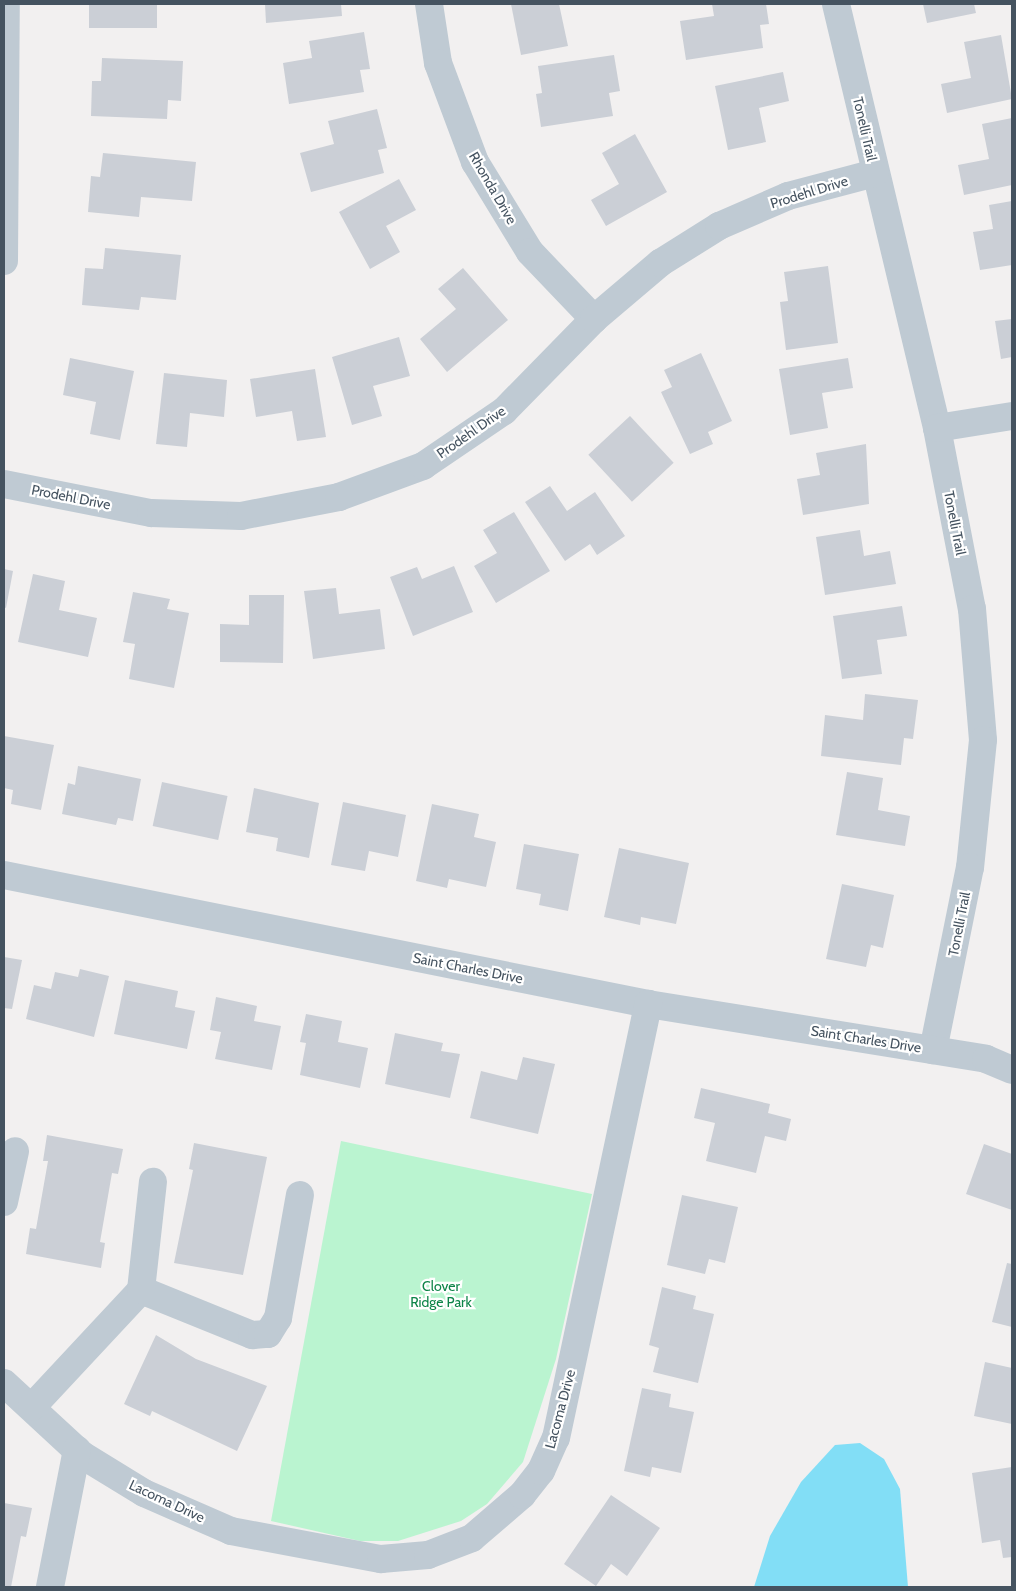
<!DOCTYPE html>
<style>
body{margin:0}
#map{position:relative;width:1016px;height:1591px;overflow:hidden;background:#f2f0f0;font-family:Cabin,sans-serif}
div>[style]{position:absolute}
[style*='--x']{left:calc(var(--x)*1px);top:calc(var(--y)*1px);width:calc(var(--w)*1px);rotate:calc(var(--a)*1deg)}
.green>*{inset:0;background:#baf4d0}
.water>*{inset:0;background:#82def6}
.building>*{inset:0;background:#cbcfd6;transform-origin:0 0}
.minor>*{height:28px;margin:-14px;padding:0 14px;transform-origin:14px;border-radius:14px;background:#bfcad3}
span{translate:-50% -50%;white-space:nowrap;text-align:center;line-height:1.15;-webkit-text-stroke:4.5px #fff;paint-order:stroke}
.street-label{font-size:14px;color:#455360}
.park-label{font-size:14px;color:#0d8448}
.frame{position:absolute;inset:0;border:5px solid #455360;pointer-events:none}
</style>
<div id="map">
<div class="green">
<div style="clip-path:polygon(341px 1141px,592px 1194px,556px 1359px,523px 1462px,487px 1504px,461px 1521px,398px 1541px,360px 1541px,271px 1521px)"></div>
</div>
<div class="water">
<div style="clip-path:polygon(860px 1443px,884px 1459px,900px 1489px,908px 1587px,754px 1587px,770px 1536px,801px 1482px,835px 1445px)"></div>
</div>
<div class="building">
<div style="left:89px;top:4px;width:68px;height:24px"></div>
<div style="clip-path:polygon(265px 4px,341px 4px,342px 16px,266px 23px)"></div>
<div style="clip-path:polygon(511px 4px,559px 4px,568px 46px,521px 55px)"></div>
<div style="clip-path:polygon(712px 4px,766px 4px,769px 24px,760px 25px,763px 48px,686px 60px,680px 21px,714px 16px)"></div>
<div style="clip-path:polygon(923px 4px,974px 4px,976px 13px,927px 23px)"></div>
<div style="clip-path:polygon(364px 32px,370px 69px,360px 70px,364px 92px,289px 104px,283px 63px,312px 58px,309px 41px)"></div>
<div style="clip-path:polygon(1001px 35px,1012px 99px,947px 113px,941px 84px,971px 78px,964px 42px)"></div>
<div style="clip-path:polygon(614px 55px,620px 91px,609px 93px,613px 116px,541px 127px,536px 94px,542px 93px,538px 66px)"></div>
<div style="clip-path:polygon(102px 58px,183px 61px,181px 101px,168px 100px,167px 119px,91px 116px,92px 81px,101px 81px)"></div>
<div style="clip-path:polygon(783px 72px,789px 101px,759px 108px,766px 142px,728px 150px,715px 86px)"></div>
<div style="clip-path:polygon(377px 109px,387px 148px,378px 150px,384px 173px,311px 192px,300px 153px,334px 144px,328px 121px)"></div>
<div style="clip-path:polygon(1012px 118px,1012px 185px,964px 195px,958px 165px,989px 159px,982px 124px)"></div>
<div style="clip-path:polygon(635px 134px,667px 192px,606px 226px,591px 200px,619px 184px,602px 153px)"></div>
<div style="clip-path:polygon(103px 153px,196px 162px,192px 201px,141px 197px,139px 217px,88px 212px,91px 176px,100px 177px)"></div>
<div style="clip-path:polygon(399px 179px,416px 210px,386px 226px,400px 252px,370px 269px,339px 212px)"></div>
<div style="clip-path:polygon(1012px 201px,1012px 265px,980px 270px,973px 232px,993px 229px,989px 205px)"></div>
<div style="clip-path:polygon(105px 248px,181px 255px,176px 300px,141px 297px,139px 310px,82px 305px,85px 268px,103px 269px)"></div>
<div style="clip-path:polygon(828px 266px,838px 343px,786px 350px,780px 302px,788px 301px,784px 272px)"></div>
<div style="clip-path:polygon(463px 268px,508px 320px,447px 372px,420px 339px,456px 309px,438px 289px)"></div>
<div style="clip-path:polygon(1012px 319px,1012px 357px,1001px 359px,995px 321px)"></div>
<div style="clip-path:polygon(399px 337px,410px 376px,373px 386px,382px 416px,352px 425px,332px 357px)"></div>
<div style="clip-path:polygon(701px 353px,732px 421px,708px 432px,713px 444px,690px 454px,661px 392px,672px 387px,664px 370px)"></div>
<div style="clip-path:polygon(70px 358px,134px 371px,120px 440px,90px 434px,96px 402px,63px 395px)"></div>
<div style="clip-path:polygon(848px 358px,853px 388px,822px 393px,828px 428px,790px 435px,779px 369px)"></div>
<div style="clip-path:polygon(315px 369px,326px 437px,297px 441px,292px 411px,256px 417px,250px 379px)"></div>
<div style="clip-path:polygon(164px 373px,227px 380px,224px 417px,190px 413px,187px 447px,156px 444px)"></div>
<div style="left:630px;top:416px;width:64px;height:57px;rotate:47deg"></div>
<div style="clip-path:polygon(866px 444px,869px 504px,803px 515px,797px 479px,820px 475px,816px 453px)"></div>
<div style="clip-path:polygon(550px 486px,567px 511px,595px 492px,625px 536px,597px 555px,590px 544px,565px 561px,525px 502px)"></div>
<div style="clip-path:polygon(514px 512px,550px 571px,496px 603px,474px 566px,497px 553px,483px 530px)"></div>
<div style="clip-path:polygon(860px 530px,864px 556px,890px 551px,896px 584px,825px 595px,816px 537px)"></div>
<div style="clip-path:polygon(454px 566px,473px 612px,413px 636px,390px 577px,417px 567px,422px 579px)"></div>
<div style="clip-path:polygon(4px 569px,13px 571px,6px 608px,4px 607px)"></div>
<div style="clip-path:polygon(33px 574px,65px 581px,59px 610px,97px 618px,88px 657px,18px 642px)"></div>
<div style="clip-path:polygon(336px 588px,339px 614px,380px 609px,385px 649px,313px 659px,304px 591px)"></div>
<div style="clip-path:polygon(133px 592px,170px 599px,167px 609px,189px 613px,174px 688px,129px 679px,135px 644px,123px 642px)"></div>
<div style="clip-path:polygon(249px 595px,284px 595px,283px 663px,220px 662px,220px 624px,249px 625px)"></div>
<div style="clip-path:polygon(902px 606px,907px 636px,877px 640px,882px 674px,842px 679px,833px 616px)"></div>
<div style="clip-path:polygon(865px 694px,918px 700px,913px 739px,904px 738px,901px 765px,821px 756px,825px 715px,863px 720px)"></div>
<div style="clip-path:polygon(4px 736px,54px 745px,41px 810px,11px 804px,13px 790px,4px 788px)"></div>
<div style="clip-path:polygon(78px 766px,141px 779px,133px 821px,118px 818px,116px 825px,62px 814px,68px 783px,75px 785px)"></div>
<div style="clip-path:polygon(847px 772px,883px 778px,878px 810px,910px 816px,905px 846px,836px 835px)"></div>
<div style="left:162px;top:782px;width:67px;height:45px;rotate:12deg"></div>
<div style="clip-path:polygon(254px 788px,319px 803px,309px 858px,276px 851px,278px 838px,246px 832px)"></div>
<div style="clip-path:polygon(343px 802px,406px 815px,398px 857px,369px 851px,365px 871px,331px 865px)"></div>
<div style="clip-path:polygon(432px 804px,479px 814px,474px 837px,496px 842px,486px 887px,449px 879px,447px 888px,416px 881px)"></div>
<div style="clip-path:polygon(524px 844px,579px 854px,568px 911px,539px 905px,541px 894px,516px 889px)"></div>
<div style="clip-path:polygon(619px 848px,689px 863px,676px 924px,641px 917px,640px 925px,604px 917px)"></div>
<div style="clip-path:polygon(842px 884px,894px 895px,883px 948px,871px 945px,866px 967px,826px 959px)"></div>
<div style="clip-path:polygon(4px 957px,22px 960px,12px 1009px,4px 1008px)"></div>
<div style="clip-path:polygon(80px 969px,109px 976px,94px 1037px,26px 1019px,34px 985px,51px 989px,55px 972px,78px 977px)"></div>
<div style="clip-path:polygon(125px 980px,178px 991px,175px 1007px,195px 1011px,187px 1049px,114px 1034px)"></div>
<div style="clip-path:polygon(216px 997px,257px 1006px,254px 1021px,281px 1026px,272px 1070px,215px 1059px,221px 1032px,210px 1030px)"></div>
<div style="clip-path:polygon(306px 1014px,342px 1021px,338px 1042px,368px 1048px,360px 1088px,300px 1075px,306px 1043px,300px 1042px)"></div>
<div style="clip-path:polygon(395px 1033px,443px 1043px,441px 1051px,460px 1054px,450px 1098px,385px 1084px)"></div>
<div style="clip-path:polygon(523px 1057px,555px 1064px,538px 1134px,470px 1118px,481px 1071px,517px 1080px)"></div>
<div style="clip-path:polygon(701px 1088px,770px 1104px,768px 1113px,791px 1119px,786px 1141px,765px 1136px,756px 1173px,706px 1161px,715px 1123px,694px 1118px)"></div>
<div style="clip-path:polygon(47px 1135px,123px 1149px,118px 1174px,112px 1173px,100px 1242px,105px 1243px,101px 1268px,26px 1254px,30px 1228px,36px 1229px,48px 1161px,43px 1161px)"></div>
<div style="clip-path:polygon(194px 1143px,267px 1157px,243px 1275px,174px 1263px,193px 1170px,189px 1169px)"></div>
<div style="clip-path:polygon(984px 1144px,1012px 1154px,1012px 1210px,966px 1194px)"></div>
<div style="clip-path:polygon(682px 1195px,738px 1207px,725px 1263px,709px 1259px,705px 1274px,667px 1265px)"></div>
<div style="clip-path:polygon(1007px 1263px,1012px 1264px,1012px 1327px,992px 1322px)"></div>
<div style="clip-path:polygon(662px 1287px,696px 1296px,693px 1309px,714px 1314px,698px 1383px,653px 1372px,659px 1348px,649px 1345px)"></div>
<div style="clip-path:polygon(156px 1335px,196px 1359px,267px 1386px,237px 1451px,152px 1411px,150px 1416px,124px 1404px)"></div>
<div style="clip-path:polygon(985px 1362px,1012px 1368px,1012px 1424px,974px 1416px)"></div>
<div style="clip-path:polygon(642px 1388px,671px 1394px,669px 1407px,694px 1412px,681px 1473px,652px 1467px,650px 1477px,624px 1471px)"></div>
<div style="clip-path:polygon(1012px 1467px,1012px 1557px,1003px 1558px,1000px 1540px,982px 1543px,972px 1473px)"></div>
<div style="clip-path:polygon(611px 1495px,660px 1528px,627px 1576px,611px 1564px,596px 1586px,564px 1564px)"></div>
<div style="clip-path:polygon(4px 1503px,32px 1508px,26px 1537px,21px 1536px,11px 1587px,4px 1587px)"></div>
</div>
<div class="minor">
<div style="--x:429;--y:4;--w:60;--a:81.3"></div>
<div style="--x:438;--y:63;--w:106;--a:69.5"></div>
<div style="--x:475;--y:162;--w:105;--a:58.6"></div>
<div style="--x:530;--y:252;--w:93;--a:46.3"></div>
<div style="--x:836;--y:4;--w:436;--a:76.6"></div>
<div style="--x:937;--y:428;--w:184;--a:79.1"></div>
<div style="--x:972;--y:609;--w:131;--a:85.2"></div>
<div style="--x:983;--y:740;--w:128;--a:95.8"></div>
<div style="--x:970;--y:867;--w:187;--a:101.4"></div>
<div style="--x:4;--y:261;--w:257;--a:-89.6"></div>
<div style="--x:937;--y:428;--w:76;--a:-9.1"></div>
<div style="--x:4;--y:484;--w:150;--a:11.2"></div>
<div style="--x:151;--y:513;--w:90;--a:1.9"></div>
<div style="--x:241;--y:516;--w:100;--a:-11"></div>
<div style="--x:339;--y:497;--w:90;--a:-20.3"></div>
<div style="--x:423;--y:466;--w:98;--a:-34.2"></div>
<div style="--x:504;--y:411;--w:129;--a:-45.6"></div>
<div style="--x:594;--y:319;--w:87;--a:-40.3"></div>
<div style="--x:660;--y:263;--w:70;--a:-32.1"></div>
<div style="--x:719;--y:226;--w:75;--a:-23.5"></div>
<div style="--x:788;--y:196;--w:90;--a:-14.8"></div>
<div style="--x:4;--y:875;--w:657;--a:11.33"></div>
<div style="--x:648;--y:1004;--w:342;--a:9.2"></div>
<div style="--x:986;--y:1059;--w:28;--a:23"></div>
<div style="--x:4;--y:1202;--w:52;--a:-77.8"></div>
<div style="--x:141;--y:1290;--w:120;--a:22.1"></div>
<div style="--x:252;--y:1335;--w:16;--a:-4"></div>
<div style="--x:268;--y:1334;--w:19;--a:-58"></div>
<div style="--x:278;--y:1318;--w:125;--a:-79.9"></div>
<div style="--x:4;--y:1383;--w:106;--a:42.7"></div>
<div style="--x:82;--y:1455;--w:73;--a:31.5"></div>
<div style="--x:144;--y:1493;--w:95;--a:23.6"></div>
<div style="--x:231;--y:1531;--w:153;--a:10.6"></div>
<div style="--x:381;--y:1559;--w:47;--a:-4.9"></div>
<div style="--x:428;--y:1555;--w:47;--a:-21.1"></div>
<div style="--x:472;--y:1538;--w:66;--a:-40.7"></div>
<div style="--x:522;--y:1495;--w:31;--a:-52"></div>
<div style="--x:541;--y:1471;--w:36;--a:-66"></div>
<div style="--x:556;--y:1438;--w:444;--a:-78"></div>
<div style="--x:32;--y:1407;--w:160;--a:-47"></div>
<div style="--x:141;--y:1290;--w:109;--a:-83.7"></div>
<div style="--x:50;--y:1587;--w:140;--a:-78.9"></div>
</div>
<div class="street-label">
<span style="left:865px;top:129px;rotate:77deg">Tonelli Trail</span>
<span style="left:493px;top:188px;rotate:60deg">Rhonda Drive</span>
<span style="left:809px;top:192px;rotate:-17deg">Prodehl Drive</span>
<span style="left:471px;top:432px;rotate:-35deg">Prodehl Drive</span>
<span style="left:71px;top:497px;rotate:11deg">Prodehl Drive</span>
<span style="left:955px;top:523px;rotate:79deg">Tonelli Trail</span>
<span style="left:959px;top:924px;rotate:-79deg">Tonelli Trail</span>
<span style="left:468px;top:968px;rotate:11deg">Saint Charles Drive</span>
<span style="left:866px;top:1039px;rotate:9deg">Saint Charles Drive</span>
<span style="left:560px;top:1409px;rotate:-75deg">Lacoma Drive</span>
<span style="left:167px;top:1501px;rotate:25deg">Lacoma Drive</span>
</div>
<div class="park-label">
<span style="left:441px;top:1294px">Clover<br>Ridge Park</span>
</div>
<div class="frame"></div>
</div>
